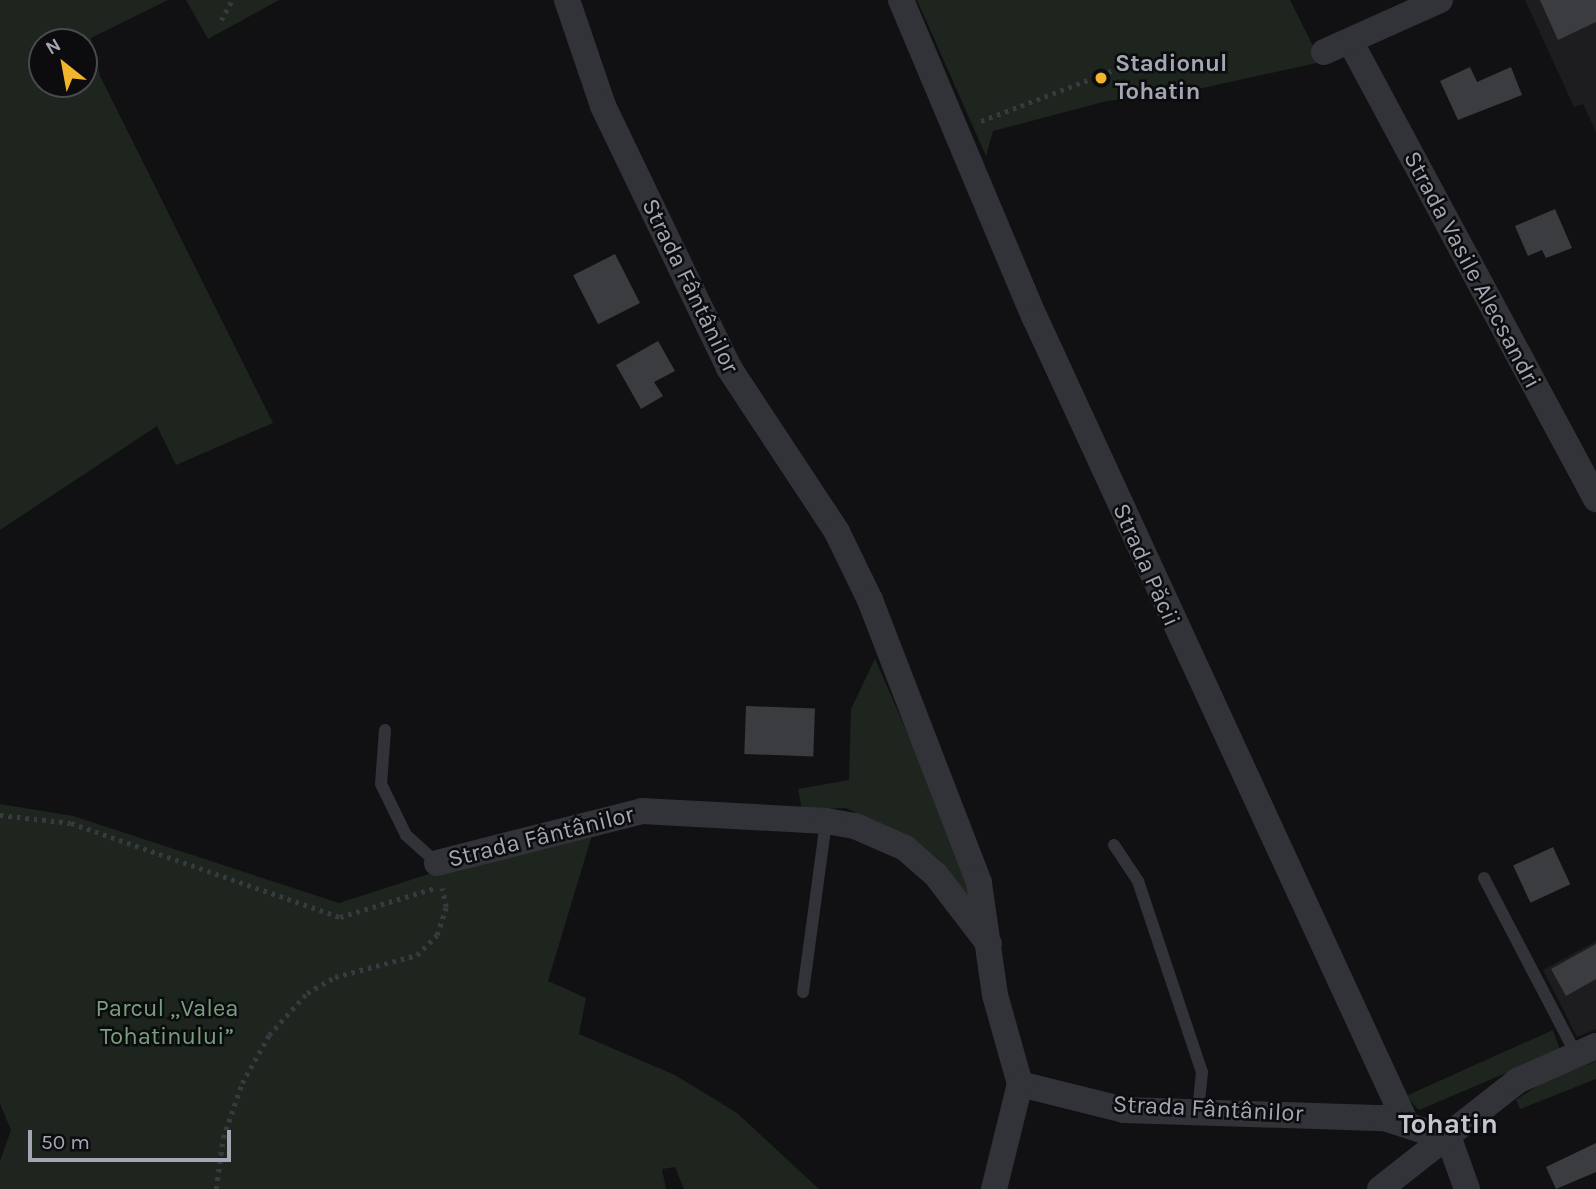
<!DOCTYPE html>
<meta charset="utf-8">
<style>
body{margin:0}
#map{position:relative;width:1596px;height:1189px;overflow:hidden;background:#111113;font-family:Karla,sans-serif}
div>[style]{position:absolute}
[style*='--x']{left:calc(var(--x)*1px);top:calc(var(--y)*1px);width:calc(var(--w)*1px);rotate:calc(var(--a)*1deg)}
.built>*{inset:0;background:#1d1d20}
.green>*{inset:0;background:#1d251e}
.building>*{inset:0;background:#3b3c40;transform-origin:0 0}
.path>*{height:4.5px;margin-top:-2.25px;transform-origin:0;background:repeating-linear-gradient(90deg,#383a3f 0 3.5px,transparent 0 8.5px)}
.service>*{height:12px;margin:-6px;padding:0 6px;transform-origin:6px;border-radius:6px;background:#323338}
.minor>*{height:26px;margin:-13px;padding:0 13px;transform-origin:13px;border-radius:13px;background:#323338}
.dots>*{width:19px;height:19px;translate:-50% -50%;box-sizing:border-box;border:4px solid #0c0c0e;border-radius:50%}
span{translate:-50% -50%;white-space:nowrap;text-align:center;line-height:1.15;-webkit-text-stroke:5px #0c0c0e;paint-order:stroke}
.poi-label{font-size:24px;color:#a2a7b3;font-weight:700}
.left{translate:0 -50%;text-align:left}
.street-label{font-size:24px;color:#a2a7b3}
.park-label{font-size:24px;color:#799f7c}
.quarter-label{font-size:28px;color:#c3c6cf;font-weight:700}
.north{position:absolute;left:28px;top:28px;width:70px;height:70px;box-sizing:border-box;background:#0c0c0e;border:2px solid #484a50;border-radius:50%;rotate:329deg;font-size:19px;font-weight:700;line-height:28px;text-align:center;color:#a2a7b3}
.north::after{content:'';display:block;margin:auto;width:24px;height:32px;background:#f1b42b;clip-path:polygon(50% 0,100% 100%,50% 72%,0 100%)}
.scale{position:absolute;left:28px;top:1130px;width:203px;height:32px;box-sizing:border-box;border:4px solid #a2a7b3;border-top:0;padding-left:9px;font-size:21px;line-height:24px;white-space:nowrap;color:#a2a7b3;-webkit-text-stroke:5px #0c0c0e;paint-order:stroke}
</style>
<div id="map">
<div class="built">
<div style="clip-path:polygon(1525px 0,1596px 0,1596px 132px,1583px 104px,1574px 107px)"></div>
<div style="clip-path:polygon(1596px 941px,1596px 1029px,1577px 1037px,1543px 970px)"></div>
</div>
<div class="green">
<div style="clip-path:polygon(evenodd,0 0,168px 0,91px 38px,100px 76px,273px 423px,176px 465px,157px 426px,0 530px,0 0,42px 42px,84px 42px,84px 84px,42px 84px,42px 42px)"></div>
<div style="clip-path:polygon(186px 0,279px 0,208px 39px)"></div>
<div style="clip-path:polygon(917px 0,1290px 0,1321px 62px,1180px 93px,1107px 101px,993px 131px,986px 156px)"></div>
<div style="clip-path:polygon(875px 659px,971px 878px,980px 917px,892px 830px,846px 808px,802px 810px,798px 789px,849px 780px,851px 709px)"></div>
<div style="clip-path:polygon(0 804px,73px 816px,339px 903px,432px 873px,592px 835px,548px 981px,586px 998px,579px 1034px,675px 1075px,737px 1113px,819px 1189px,684px 1189px,675px 1167px,662px 1169px,666px 1189px,0 1189px,0 1161px,11px 1130px,0 1104px)"></div>
<div style="clip-path:polygon(1553px 1030px,1560px 1050px,1419px 1110px,1406px 1096px)"></div>
<div style="clip-path:polygon(1596px 1061px,1596px 1079px,1520px 1109px,1516px 1100px,1543px 1082px)"></div>
</div>
<div class="building">
<div style="clip-path:polygon(1540px 0,1596px 0,1596px 22px,1558px 40px)"></div>
<div style="clip-path:polygon(1470px 67px,1477px 82px,1511px 67px,1522px 95px,1458px 120px,1440px 81px)"></div>
<div style="clip-path:polygon(1555px 209px,1572px 248px,1546px 258px,1542px 250px,1528px 256px,1515px 226px)"></div>
<div style="left:615px;top:254px;width:55px;height:47px;rotate:63deg"></div>
<div style="clip-path:polygon(658px 341px,675px 371px,654px 382px,663px 396px,641px 409px,616px 365px)"></div>
<div style="left:746px;top:706px;width:69px;height:48px;rotate:2deg"></div>
<div style="left:1553px;top:847px;width:41px;height:44px;rotate:65deg"></div>
<div style="clip-path:polygon(1596px 944px,1596px 979px,1566px 996px,1551px 969px)"></div>
<div style="clip-path:polygon(1596px 1143px,1596px 1172px,1556px 1189px,1546px 1167px)"></div>
</div>
<div class="path">
<div style="--x:221;--y:20;--w:23;--a:-61"></div>
<div style="--x:981;--y:121;--w:170;--a:-21"></div>
<div style="--x:0;--y:815;--w:71;--a:6.4"></div>
<div style="--x:71;--y:823;--w:285;--a:19.3"></div>
<div style="--x:340;--y:917;--w:99;--a:-17"></div>
<div style="--x:216;--y:1189;--w:51;--a:-82.2"></div>
<div style="--x:223;--y:1138;--w:58;--a:-70.9"></div>
<div style="--x:242;--y:1083;--w:55;--a:-60.6"></div>
<div style="--x:269;--y:1035;--w:57;--a:-47.9"></div>
<div style="--x:307;--y:993;--w:32;--a:-30"></div>
<div style="--x:335;--y:977;--w:85;--a:-15"></div>
<div style="--x:417;--y:955;--w:28;--a:-45"></div>
<div style="--x:437;--y:935;--w:29;--a:-72"></div>
<div style="--x:446;--y:907;--w:19;--a:-102"></div>
</div>
<div class="service">
<div style="--x:385;--y:730;--w:54;--a:94.2"></div>
<div style="--x:381;--y:784;--w:57;--a:63.9"></div>
<div style="--x:406;--y:835;--w:42;--a:42.1"></div>
<div style="--x:1114;--y:845;--w:43;--a:56.3"></div>
<div style="--x:1138;--y:881;--w:201;--a:71.5"></div>
<div style="--x:1202;--y:1072;--w:39;--a:96"></div>
<div style="--x:1484;--y:878;--w:199;--a:62.4"></div>
<div style="--x:803;--y:992;--w:173;--a:-82.3"></div>
</div>
<div class="minor">
<div style="--x:567;--y:0;--w:112;--a:71.2"></div>
<div style="--x:603;--y:106;--w:291;--a:64.3"></div>
<div style="--x:729;--y:368;--w:196;--a:56.6"></div>
<div style="--x:837;--y:532;--w:76;--a:64.1"></div>
<div style="--x:870;--y:600;--w:303;--a:68.9"></div>
<div style="--x:979;--y:883;--w:113;--a:81.9"></div>
<div style="--x:995;--y:995;--w:92;--a:74.3"></div>
<div style="--x:901;--y:0;--w:345;--a:67.2"></div>
<div style="--x:1035;--y:318;--w:886;--a:65.26"></div>
<div style="--x:1350;--y:41;--w:520;--a:61.76"></div>
<div style="--x:1324;--y:52;--w:127;--a:-24.1"></div>
<div style="--x:437;--y:863;--w:211;--a:-14.2"></div>
<div style="--x:642;--y:811;--w:184;--a:3.1"></div>
<div style="--x:826;--y:821;--w:29;--a:10"></div>
<div style="--x:855;--y:826;--w:55;--a:23.7"></div>
<div style="--x:905;--y:848;--w:41;--a:41.1"></div>
<div style="--x:936;--y:875;--w:87;--a:52.5"></div>
<div style="--x:1020;--y:1084;--w:107;--a:14"></div>
<div style="--x:1124;--y:1110;--w:260;--a:1.8"></div>
<div style="--x:1384;--y:1118;--w:68;--a:17.9"></div>
<div style="--x:1449;--y:1139;--w:53;--a:70.2"></div>
<div style="--x:994;--y:1189;--w:108;--a:-76.1"></div>
<div style="--x:1380;--y:1189;--w:174;--a:-38.2"></div>
<div style="--x:1517;--y:1081;--w:86;--a:-23.9"></div>
</div>
<div class="dots">
<div style="left:1101px;top:78px;background:#f1b42b"></div>
</div>
<div class="poi-label">
<span class="left" style="left:1115px;top:78px">Stadionul<br>Tohatin</span>
</div>
<div class="street-label">
<span style="left:1472px;top:270px;rotate:62deg">Strada Vasile Alecsandri</span>
<span style="left:690px;top:286px;rotate:64deg">Strada Fântânilor</span>
<span style="left:1146px;top:565px;rotate:66deg">Strada Păcii</span>
<span style="left:541px;top:837px;rotate:-14deg">Strada Fântânilor</span>
<span style="left:1208px;top:1109px;rotate:3deg">Strada Fântânilor</span>
</div>
<div class="park-label">
<span style="left:167px;top:1023px">Parcul „Valea<br>Tohatinului”</span>
</div>
<div class="quarter-label">
<span style="left:1448px;top:1124px">Tohatin</span>
</div>
<div class="north">N</div>
<div class="scale">50 m</div>
</div>
